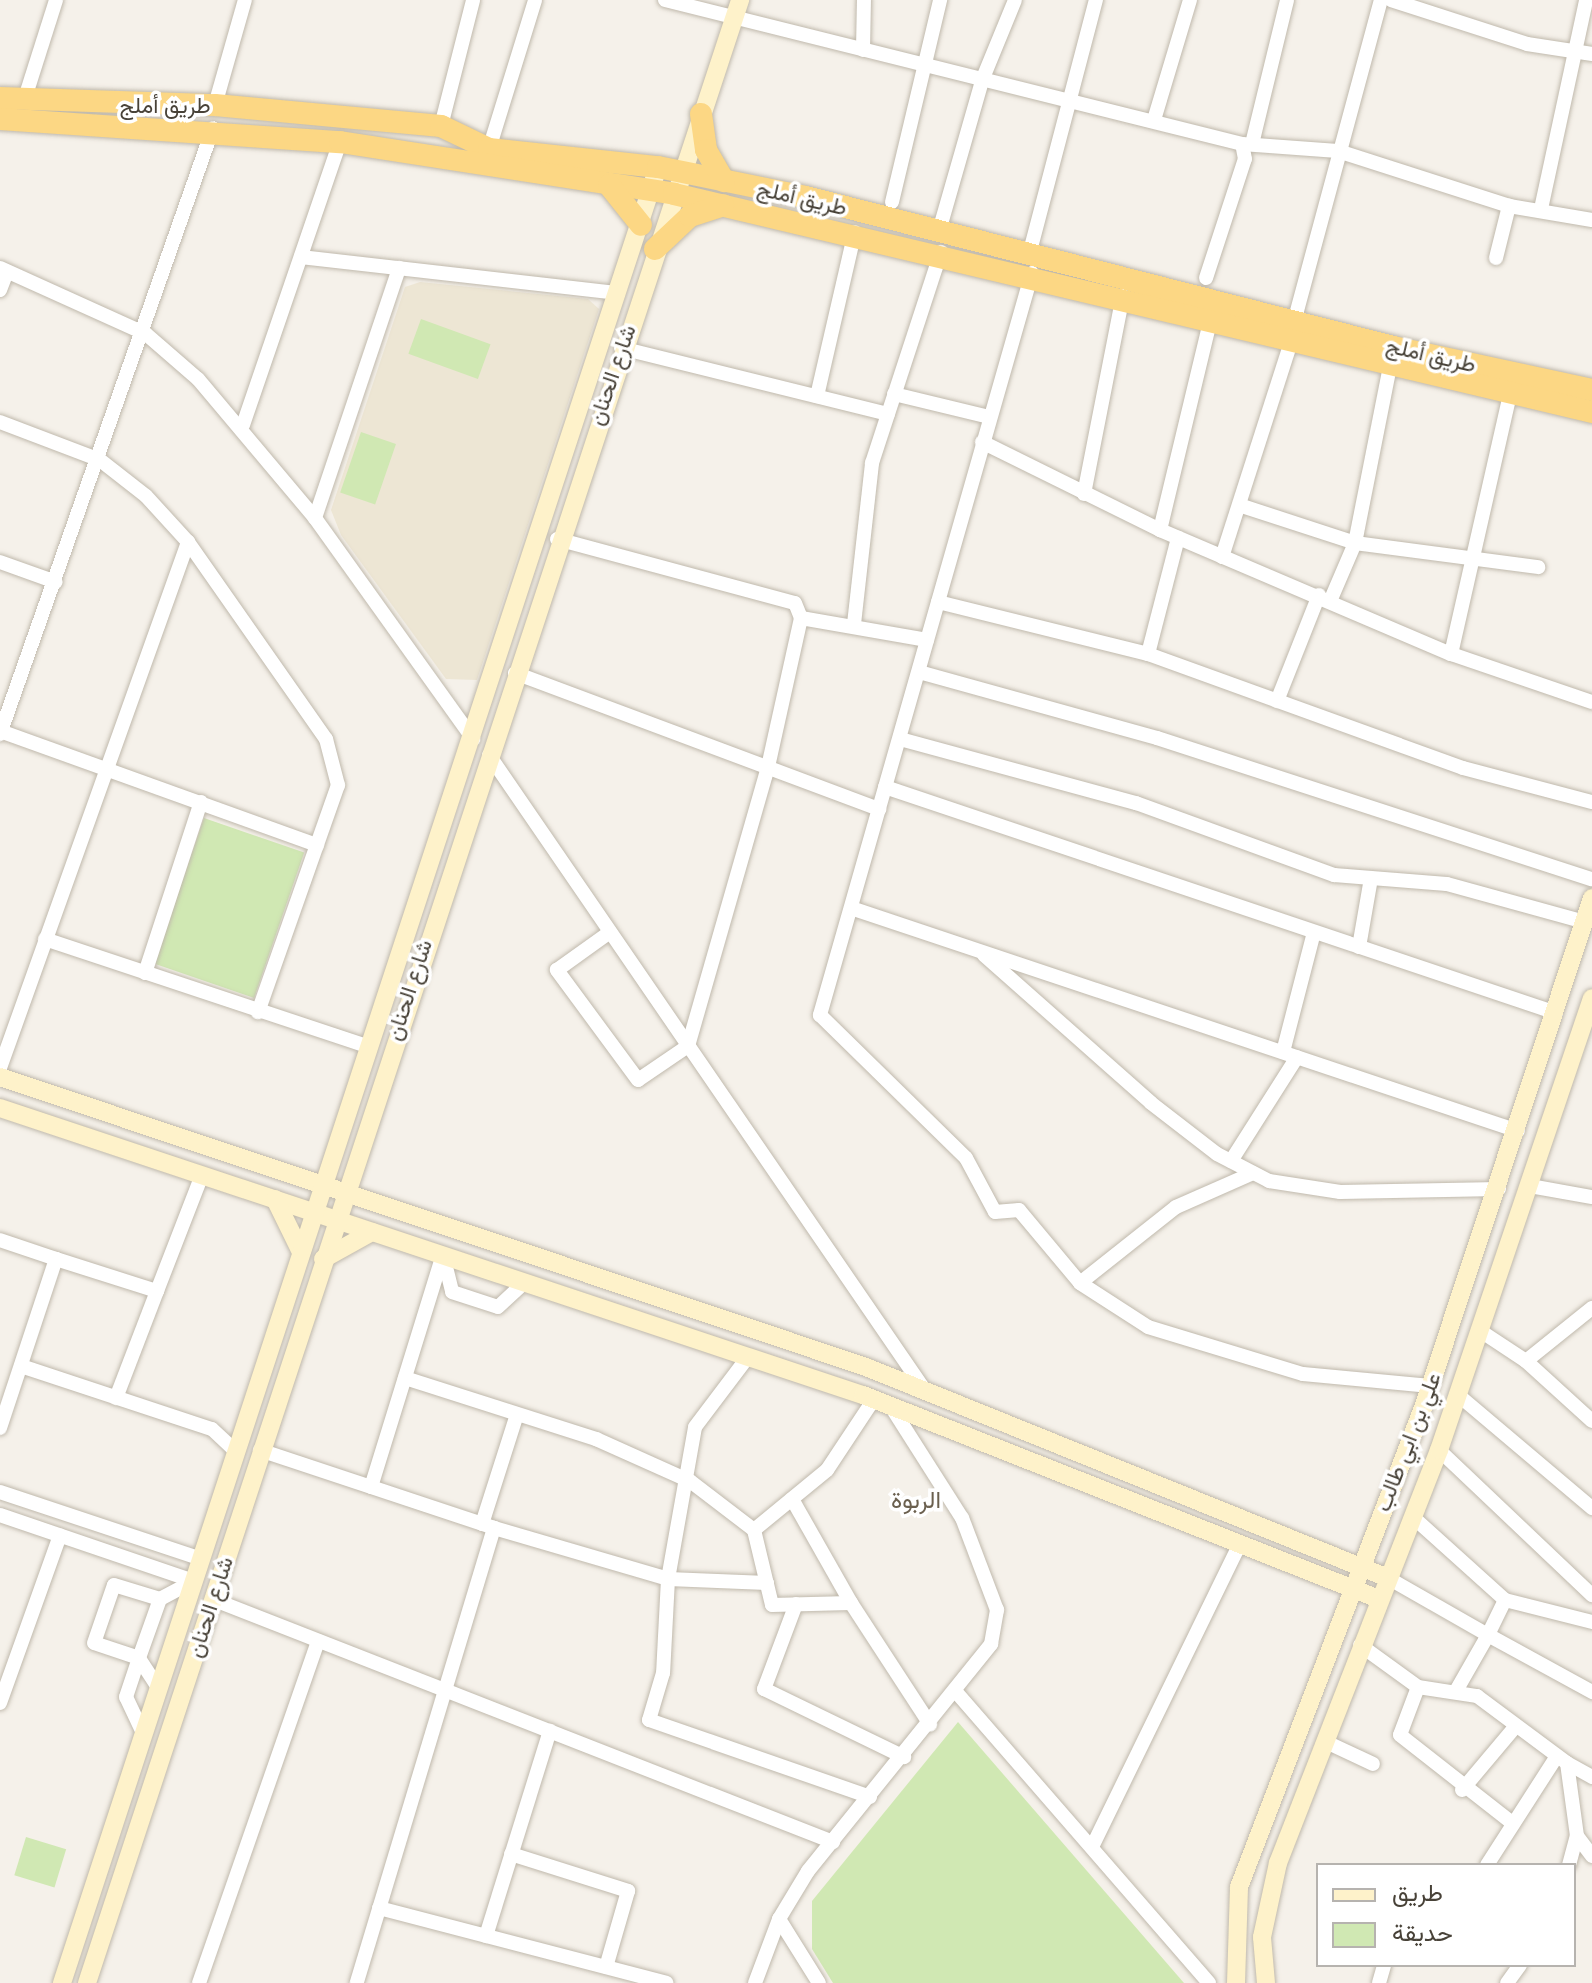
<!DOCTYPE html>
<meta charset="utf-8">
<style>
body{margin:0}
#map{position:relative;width:1592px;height:1983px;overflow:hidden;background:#f5f1ea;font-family:Raleway,Vazirmatn,sans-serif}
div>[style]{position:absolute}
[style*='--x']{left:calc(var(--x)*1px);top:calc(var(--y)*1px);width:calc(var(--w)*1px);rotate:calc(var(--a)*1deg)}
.education>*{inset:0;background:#ede6d4}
.green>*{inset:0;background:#d0e8b3;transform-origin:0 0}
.roads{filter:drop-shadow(0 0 2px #c0b9ac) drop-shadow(0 0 2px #c0b9ac)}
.minor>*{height:14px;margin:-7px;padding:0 7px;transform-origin:7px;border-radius:7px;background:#fff}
.secondary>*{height:18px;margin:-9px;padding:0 9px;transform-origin:9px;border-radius:9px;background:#fef2ca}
.trunk>*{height:22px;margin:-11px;padding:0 11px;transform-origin:11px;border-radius:11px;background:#fcd784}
span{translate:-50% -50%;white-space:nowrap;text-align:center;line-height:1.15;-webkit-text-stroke:7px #fff;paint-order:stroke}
.street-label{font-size:22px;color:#484238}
.neighbourhood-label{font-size:24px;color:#6b604f}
.legend{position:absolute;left:1316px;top:1863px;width:260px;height:104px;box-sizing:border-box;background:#fff;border:2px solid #b6b3af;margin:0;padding:10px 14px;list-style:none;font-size:24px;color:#484238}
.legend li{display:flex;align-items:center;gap:16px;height:40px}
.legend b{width:40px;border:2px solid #b6b3af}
</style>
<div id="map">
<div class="education">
<div style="clip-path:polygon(420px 282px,588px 299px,599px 309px,477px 680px,446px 679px,341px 535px,331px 510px,405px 287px)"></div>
</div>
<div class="green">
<div style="left:421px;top:319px;width:74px;height:37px;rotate:20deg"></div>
<div style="left:361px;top:432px;width:37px;height:64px;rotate:19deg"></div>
<div style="left:204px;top:818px;width:106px;height:154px;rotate:19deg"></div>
<div style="clip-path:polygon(958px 1722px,1184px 1983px,833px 1983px,812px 1949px,812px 1901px)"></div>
<div style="left:26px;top:1837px;width:42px;height:40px;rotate:17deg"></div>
</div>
<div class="roads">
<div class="minor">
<div style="--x:665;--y:0;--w:595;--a:14.01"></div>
<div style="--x:1242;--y:144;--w:96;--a:4.2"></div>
<div style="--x:1338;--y:151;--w:180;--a:17.8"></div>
<div style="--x:1509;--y:206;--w:84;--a:9.6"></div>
<div style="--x:1391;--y:0;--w:143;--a:17.9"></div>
<div style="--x:1527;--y:44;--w:66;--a:8.7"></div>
<div style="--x:863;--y:50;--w:50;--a:-88.9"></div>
<div style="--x:24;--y:101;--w:106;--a:-72.4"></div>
<div style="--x:215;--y:105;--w:109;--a:-74.1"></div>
<div style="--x:1154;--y:120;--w:125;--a:-73.3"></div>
<div style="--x:441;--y:126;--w:130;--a:-75.7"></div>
<div style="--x:1252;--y:144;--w:148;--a:-76.3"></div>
<div style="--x:489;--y:149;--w:156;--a:-72.8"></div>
<div style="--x:892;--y:202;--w:208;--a:-76.6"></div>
<div style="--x:1541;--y:209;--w:214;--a:-77.8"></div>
<div style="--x:939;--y:231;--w:159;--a:-74"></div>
<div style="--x:983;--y:78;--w:84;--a:-67.7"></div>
<div style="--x:1029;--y:255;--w:264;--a:-75.3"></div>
<div style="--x:301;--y:257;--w:319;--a:6.5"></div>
<div style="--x:1496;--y:258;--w:54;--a:-76"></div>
<div style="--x:0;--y:268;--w:160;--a:24.3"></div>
<div style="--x:146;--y:334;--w:69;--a:40.9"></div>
<div style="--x:198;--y:379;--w:182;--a:49.9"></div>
<div style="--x:315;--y:518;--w:272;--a:54.4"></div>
<div style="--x:1032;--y:273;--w:772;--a:105.95"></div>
<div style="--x:820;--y:1015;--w:204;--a:44.4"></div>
<div style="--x:966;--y:1158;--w:61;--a:61.8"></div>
<div style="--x:995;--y:1212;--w:24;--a:-5"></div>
<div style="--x:1019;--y:1210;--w:95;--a:50.1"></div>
<div style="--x:1080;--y:1283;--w:81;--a:32.9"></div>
<div style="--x:1148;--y:1327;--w:162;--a:16.9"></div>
<div style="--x:1303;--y:1374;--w:128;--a:5.4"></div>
<div style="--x:1206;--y:278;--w:125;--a:-71.9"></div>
<div style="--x:1245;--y:159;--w:15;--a:-101"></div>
<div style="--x:0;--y:290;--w:19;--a:-69"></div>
<div style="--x:1294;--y:322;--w:334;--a:-74.9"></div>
<div style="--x:621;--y:348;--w:275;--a:13.9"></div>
<div style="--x:894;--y:394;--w:98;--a:13.6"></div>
<div style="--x:817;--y:396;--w:168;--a:-77"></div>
<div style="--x:0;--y:422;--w:107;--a:20.8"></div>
<div style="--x:100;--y:460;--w:58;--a:38"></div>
<div style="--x:146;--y:496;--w:62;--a:47.6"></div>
<div style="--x:188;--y:542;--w:241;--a:55"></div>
<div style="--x:326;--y:739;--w:48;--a:75.4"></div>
<div style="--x:338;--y:785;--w:241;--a:109.4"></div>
<div style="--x:243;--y:425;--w:299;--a:-71.1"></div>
<div style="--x:982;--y:442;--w:199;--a:26.3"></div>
<div style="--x:1160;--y:530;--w:316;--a:23.1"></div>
<div style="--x:1451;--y:654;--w:149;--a:18.8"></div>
<div style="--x:1084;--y:494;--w:202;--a:-78.9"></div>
<div style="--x:1242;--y:506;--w:119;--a:18.1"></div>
<div style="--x:1355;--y:543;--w:185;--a:7.5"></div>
<div style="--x:315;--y:518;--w:264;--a:-71.4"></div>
<div style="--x:1160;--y:530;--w:218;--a:-76.5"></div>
<div style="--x:557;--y:539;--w:246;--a:15.1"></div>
<div style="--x:795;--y:603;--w:16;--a:68"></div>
<div style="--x:801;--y:618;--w:153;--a:102.5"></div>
<div style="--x:768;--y:767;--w:290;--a:106"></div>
<div style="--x:688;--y:1046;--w:60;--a:145.8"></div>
<div style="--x:638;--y:1080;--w:137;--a:-126.4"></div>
<div style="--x:557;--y:970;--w:65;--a:-35.6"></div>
<div style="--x:1222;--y:557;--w:229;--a:-72.2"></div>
<div style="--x:0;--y:562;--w:59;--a:19.7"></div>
<div style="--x:1331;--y:599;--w:61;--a:-66.8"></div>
<div style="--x:1355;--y:543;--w:180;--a:-78.8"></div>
<div style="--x:938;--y:602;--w:216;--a:13.9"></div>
<div style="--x:1148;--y:654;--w:335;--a:19.9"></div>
<div style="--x:1463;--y:768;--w:133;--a:14.8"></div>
<div style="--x:801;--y:618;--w:128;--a:9.9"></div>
<div style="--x:854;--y:624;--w:162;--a:-83.6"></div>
<div style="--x:872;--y:463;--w:222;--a:-71.9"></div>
<div style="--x:1148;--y:654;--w:120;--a:-75.5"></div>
<div style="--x:1451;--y:654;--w:266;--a:-77.2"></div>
<div style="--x:919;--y:672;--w:247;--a:15.5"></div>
<div style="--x:1157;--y:738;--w:457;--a:18"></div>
<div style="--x:515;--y:673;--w:389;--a:20.5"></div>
<div style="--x:1277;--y:701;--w:114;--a:-68.4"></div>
<div style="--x:0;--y:731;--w:337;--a:19.8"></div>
<div style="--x:0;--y:734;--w:642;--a:-70.63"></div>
<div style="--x:900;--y:739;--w:245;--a:15.2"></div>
<div style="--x:1136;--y:803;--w:211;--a:20"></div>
<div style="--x:1334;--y:875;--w:113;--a:4.6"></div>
<div style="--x:1447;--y:884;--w:143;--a:15.4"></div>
<div style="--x:489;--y:755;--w:769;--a:55.55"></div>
<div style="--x:885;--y:787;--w:708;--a:18.61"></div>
<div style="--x:851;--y:908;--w:703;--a:18.49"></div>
<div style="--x:45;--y:939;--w:342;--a:18.4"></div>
<div style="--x:1359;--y:947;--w:70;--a:-80.1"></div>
<div style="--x:984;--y:955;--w:223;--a:41.5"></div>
<div style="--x:1151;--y:1103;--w:83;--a:37.7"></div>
<div style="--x:1217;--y:1154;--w:59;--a:27.4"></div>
<div style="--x:1269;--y:1181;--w:72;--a:8.8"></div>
<div style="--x:1340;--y:1192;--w:159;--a:-1.1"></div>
<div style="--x:145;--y:973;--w:180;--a:-71.9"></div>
<div style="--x:1283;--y:1052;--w:124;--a:-75.5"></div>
<div style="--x:0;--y:1068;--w:559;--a:-70.33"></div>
<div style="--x:1231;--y:1161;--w:123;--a:-57.6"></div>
<div style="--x:1530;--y:1186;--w:63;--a:10.1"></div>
<div style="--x:0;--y:1240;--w:59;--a:18.7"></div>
<div style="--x:1080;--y:1283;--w:122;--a:-38.4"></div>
<div style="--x:1176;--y:1207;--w:84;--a:-23.8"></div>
<div style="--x:1479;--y:1330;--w:56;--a:33.4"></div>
<div style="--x:1526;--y:1361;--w:89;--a:42.3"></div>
<div style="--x:1526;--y:1361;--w:85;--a:-38.8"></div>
<div style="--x:21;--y:1366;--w:201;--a:18.3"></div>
<div style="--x:212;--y:1429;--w:33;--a:43"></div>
<div style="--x:405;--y:1378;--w:201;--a:17.7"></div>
<div style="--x:596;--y:1439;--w:103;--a:24.1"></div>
<div style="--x:690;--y:1481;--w:81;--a:37.4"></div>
<div style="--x:1457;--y:1394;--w:177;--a:40.2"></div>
<div style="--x:116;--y:1398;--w:115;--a:-69"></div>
<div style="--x:874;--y:1399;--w:85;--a:123.5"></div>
<div style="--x:827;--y:1470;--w:94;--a:140.6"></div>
<div style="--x:754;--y:1530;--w:77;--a:76.5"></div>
<div style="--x:772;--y:1605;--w:79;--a:-1.5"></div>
<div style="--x:851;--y:1603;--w:145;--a:56.9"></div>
<div style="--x:0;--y:1428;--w:178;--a:-71.7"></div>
<div style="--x:56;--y:1259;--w:106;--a:17.6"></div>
<div style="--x:157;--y:1291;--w:124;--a:-68.8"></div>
<div style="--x:260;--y:1450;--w:247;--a:18.4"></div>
<div style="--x:494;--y:1528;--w:475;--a:106.8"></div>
<div style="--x:1439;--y:1450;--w:211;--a:43.5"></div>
<div style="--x:371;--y:1487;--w:243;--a:-72.8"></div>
<div style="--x:443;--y:1255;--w:38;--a:76"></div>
<div style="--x:452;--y:1292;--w:48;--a:18.1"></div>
<div style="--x:498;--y:1307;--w:37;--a:-43"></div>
<div style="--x:0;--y:1492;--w:212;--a:18.4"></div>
<div style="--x:792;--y:1499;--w:120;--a:60.4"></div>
<div style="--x:0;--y:1515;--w:205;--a:18.8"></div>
<div style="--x:1414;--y:1518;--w:122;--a:42"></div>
<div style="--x:1505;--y:1600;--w:90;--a:14.2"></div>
<div style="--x:482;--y:1524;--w:115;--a:-72.3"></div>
<div style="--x:494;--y:1528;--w:181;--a:16.3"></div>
<div style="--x:668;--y:1579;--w:154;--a:-79.9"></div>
<div style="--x:695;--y:1427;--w:88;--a:-52.9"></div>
<div style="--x:1388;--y:1578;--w:115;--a:29.7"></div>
<div style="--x:1488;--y:1635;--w:64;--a:119.7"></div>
<div style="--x:767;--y:1583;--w:99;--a:-177.7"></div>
<div style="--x:668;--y:1579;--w:94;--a:93"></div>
<div style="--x:663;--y:1673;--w:49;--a:106.6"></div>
<div style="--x:649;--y:1720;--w:234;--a:19.2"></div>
<div style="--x:212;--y:1599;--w:667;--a:21.37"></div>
<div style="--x:1505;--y:1600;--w:39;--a:116"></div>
<div style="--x:1488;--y:1635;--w:119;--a:28.7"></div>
<div style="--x:796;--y:1604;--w:91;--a:110.6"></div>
<div style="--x:764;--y:1689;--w:156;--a:25.9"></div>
<div style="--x:1360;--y:1645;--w:72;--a:35.9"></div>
<div style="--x:1418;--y:1687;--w:60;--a:8.7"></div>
<div style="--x:1477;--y:1696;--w:112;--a:36.7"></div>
<div style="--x:1567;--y:1763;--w:74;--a:82.2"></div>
<div style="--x:1577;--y:1836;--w:25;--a:53"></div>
<div style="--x:1418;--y:1687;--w:51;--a:110.6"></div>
<div style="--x:1400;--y:1735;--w:141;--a:38.1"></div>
<div style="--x:159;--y:1689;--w:37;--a:-123"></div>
<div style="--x:139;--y:1658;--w:47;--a:-161.6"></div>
<div style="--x:94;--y:1643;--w:61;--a:-71"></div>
<div style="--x:114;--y:1585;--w:48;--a:16.9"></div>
<div style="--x:957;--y:1693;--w:384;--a:49"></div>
<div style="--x:0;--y:1703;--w:178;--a:-70.3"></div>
<div style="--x:144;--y:1735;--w:42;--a:-115.3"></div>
<div style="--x:126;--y:1697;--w:41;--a:-71.6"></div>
<div style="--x:139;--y:1658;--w:63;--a:-70.4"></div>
<div style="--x:160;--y:1599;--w:38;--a:-28"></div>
<div style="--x:1324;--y:1741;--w:54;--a:25.1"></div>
<div style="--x:1567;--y:1763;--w:29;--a:29"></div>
<div style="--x:1462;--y:1790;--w:82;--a:-49.9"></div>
<div style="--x:1092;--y:1847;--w:337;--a:-64"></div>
<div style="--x:511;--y:1854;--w:123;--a:17.5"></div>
<div style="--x:628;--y:1891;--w:79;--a:106.1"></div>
<div style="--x:1487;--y:1865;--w:126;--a:-57.3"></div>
<div style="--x:1569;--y:1865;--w:30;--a:-75"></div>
<div style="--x:379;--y:1908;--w:297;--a:14.6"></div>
<div style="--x:779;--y:1919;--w:75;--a:58"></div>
<div style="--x:486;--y:1936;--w:215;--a:-72.7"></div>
<div style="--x:199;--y:1983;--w:362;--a:-70.8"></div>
<div style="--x:755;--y:1983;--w:68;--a:-69.4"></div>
<div style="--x:779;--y:1919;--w:56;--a:-58.9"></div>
<div style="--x:808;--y:1871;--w:292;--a:-51.1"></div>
<div style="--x:991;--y:1644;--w:35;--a:-80"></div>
<div style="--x:997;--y:1610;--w:98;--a:-110.8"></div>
<div style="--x:962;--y:1518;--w:134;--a:-122.5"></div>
<div style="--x:1379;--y:1983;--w:19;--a:-74"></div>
<div style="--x:1507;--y:1983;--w:22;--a:-54"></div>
</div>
<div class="secondary">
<div style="--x:0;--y:1077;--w:913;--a:18.51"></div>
<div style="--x:866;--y:1367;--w:563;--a:22.01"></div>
<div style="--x:0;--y:1108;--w:909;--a:18.4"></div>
<div style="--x:863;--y:1395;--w:555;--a:21.57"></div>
<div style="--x:275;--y:1199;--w:59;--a:63.9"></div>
<div style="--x:323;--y:1259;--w:56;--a:-28.9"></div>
<div style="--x:62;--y:1983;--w:1911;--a:-71.83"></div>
<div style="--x:87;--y:1983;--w:2088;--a:-71.77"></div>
<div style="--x:1236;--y:1983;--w:96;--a:-88.2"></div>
<div style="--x:1239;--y:1887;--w:516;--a:-69"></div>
<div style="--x:1424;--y:1405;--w:534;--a:-71.67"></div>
<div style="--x:1266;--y:1983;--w:46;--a:-95"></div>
<div style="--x:1262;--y:1937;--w:76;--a:-77.8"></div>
<div style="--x:1278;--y:1863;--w:443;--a:-68.7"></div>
<div style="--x:1439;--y:1450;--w:477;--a:-71.3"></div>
</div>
<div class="trunk">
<div style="--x:0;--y:98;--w:215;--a:1.9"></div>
<div style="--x:215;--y:105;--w:227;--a:5.3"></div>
<div style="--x:441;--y:126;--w:53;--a:25.6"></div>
<div style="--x:489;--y:149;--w:170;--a:6.1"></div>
<div style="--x:658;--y:167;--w:151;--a:11.5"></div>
<div style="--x:806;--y:197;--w:606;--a:14.33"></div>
<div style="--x:1393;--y:347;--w:204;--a:12.2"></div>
<div style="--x:701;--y:114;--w:36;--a:82"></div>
<div style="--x:706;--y:150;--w:36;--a:60"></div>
<div style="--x:0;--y:119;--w:341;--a:3.9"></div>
<div style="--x:340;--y:142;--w:338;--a:8.8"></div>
<div style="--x:674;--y:194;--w:944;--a:13.36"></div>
<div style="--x:609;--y:185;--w:51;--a:51.3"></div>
<div style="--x:655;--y:249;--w:48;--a:-43.3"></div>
<div style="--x:690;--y:216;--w:35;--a:-18"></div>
</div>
</div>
<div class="street-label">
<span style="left:165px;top:106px">طريق أملج</span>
<span style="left:802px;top:198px;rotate:13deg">طريق أملج</span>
<span style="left:1431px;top:355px;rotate:13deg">طريق أملج</span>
<span style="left:612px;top:375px;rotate:-71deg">شارع الحنان</span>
<span style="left:409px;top:990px;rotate:-72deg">شارع الحنان</span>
<span style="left:1408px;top:1442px;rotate:-69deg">علي بن ابي طالب</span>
<span style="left:210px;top:1607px;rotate:-72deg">شارع الحنان</span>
</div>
<div class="neighbourhood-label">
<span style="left:916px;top:1500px">الربوة</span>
</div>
<ul class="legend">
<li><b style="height:10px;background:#fef2ca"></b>طريق</li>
<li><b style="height:22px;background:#d0e8b3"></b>حديقة</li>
</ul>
</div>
